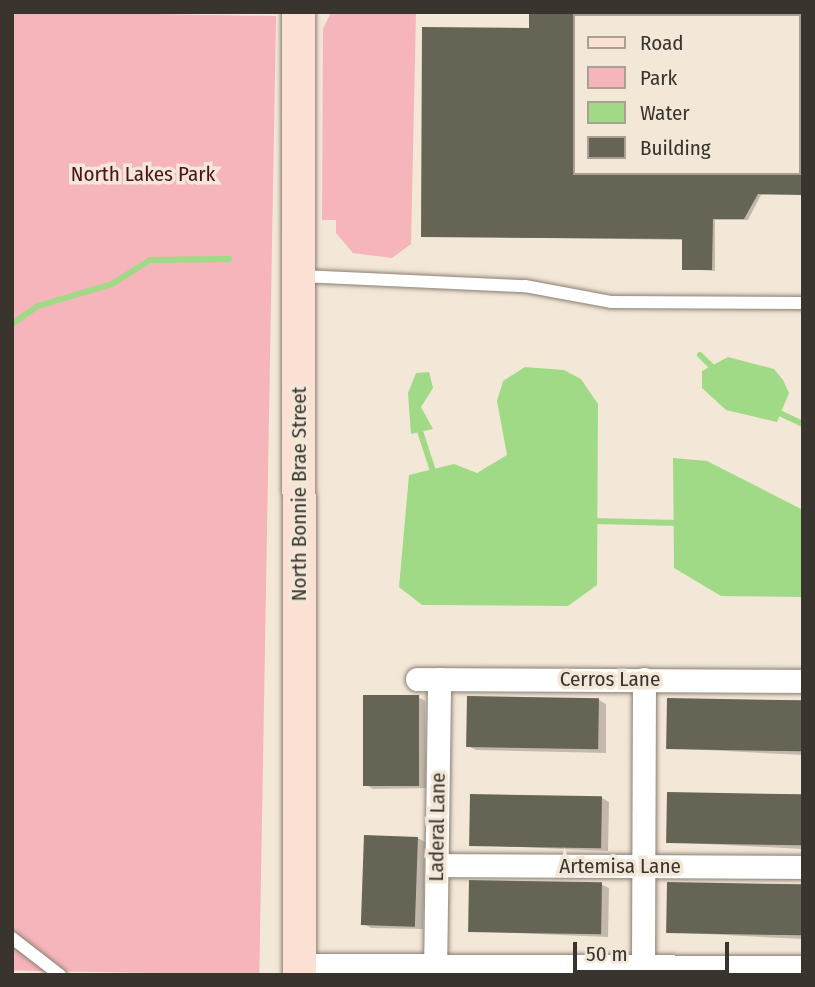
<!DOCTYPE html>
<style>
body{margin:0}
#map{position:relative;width:815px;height:987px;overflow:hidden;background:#f3e7d8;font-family:"Fira Sans Condensed",sans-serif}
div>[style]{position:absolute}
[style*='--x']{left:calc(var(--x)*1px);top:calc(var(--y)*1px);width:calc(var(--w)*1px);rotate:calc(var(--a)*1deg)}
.green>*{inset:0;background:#f6b5ba;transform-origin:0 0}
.water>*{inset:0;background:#a1da87}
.shadow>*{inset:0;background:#0003}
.stream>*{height:6px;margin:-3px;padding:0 3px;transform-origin:3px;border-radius:3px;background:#a1da87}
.building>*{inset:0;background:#656455;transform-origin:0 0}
.roads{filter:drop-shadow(0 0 2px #897f71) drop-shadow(0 0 2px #897f71)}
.lane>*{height:12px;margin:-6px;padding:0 6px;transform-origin:6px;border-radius:6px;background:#fff}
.street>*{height:23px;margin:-11.5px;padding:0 11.5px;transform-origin:11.5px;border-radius:11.5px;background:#fff}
.secondary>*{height:33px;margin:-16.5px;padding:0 16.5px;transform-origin:16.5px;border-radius:16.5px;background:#fce0d3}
span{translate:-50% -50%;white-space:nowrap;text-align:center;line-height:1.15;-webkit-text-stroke:7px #f3e7d8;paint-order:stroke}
.park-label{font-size:21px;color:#4f0f1c}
.street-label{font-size:21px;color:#39342e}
.frame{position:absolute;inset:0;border:14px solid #39342e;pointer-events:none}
.legend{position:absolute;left:573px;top:14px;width:228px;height:161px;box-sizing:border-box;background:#f3e7d8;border:2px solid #a99f94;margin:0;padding:9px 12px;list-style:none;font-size:21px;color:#39342e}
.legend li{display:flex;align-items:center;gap:14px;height:35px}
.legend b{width:35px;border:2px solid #a99f94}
.scale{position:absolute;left:573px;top:942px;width:156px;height:32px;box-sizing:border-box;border:4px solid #39342e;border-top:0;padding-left:9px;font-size:21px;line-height:24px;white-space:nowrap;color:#39342e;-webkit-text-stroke:5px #f3e7d8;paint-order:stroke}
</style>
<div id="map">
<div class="green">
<div style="clip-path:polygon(331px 12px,416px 12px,411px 244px,392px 258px,353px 253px,336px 233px,336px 220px,322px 220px,323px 29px)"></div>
<div style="left:276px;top:16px;width:959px;height:264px;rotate:91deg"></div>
</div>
<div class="water">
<div style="clip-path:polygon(728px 357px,774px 369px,783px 380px,789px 393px,777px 422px,726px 410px,702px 388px,702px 371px)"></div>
<div style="clip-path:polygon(525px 367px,564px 370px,581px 379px,598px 404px,597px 585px,568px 606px,422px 605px,399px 587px,409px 475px,454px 464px,477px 473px,507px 455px,497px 401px,503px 381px)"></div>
<div style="clip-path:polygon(429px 372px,433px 388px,421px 407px,433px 429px,411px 434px,408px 393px,416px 373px)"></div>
<div style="clip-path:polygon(673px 458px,707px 461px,803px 510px,803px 597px,721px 596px,674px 568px)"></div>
</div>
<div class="shadow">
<div style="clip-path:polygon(531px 12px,625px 13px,575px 16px,575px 173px,799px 173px,803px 32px,803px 195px,761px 195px,748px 220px,715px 220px,715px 271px,684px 269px,684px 240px,422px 236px,531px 30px)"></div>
<div style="clip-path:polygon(418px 697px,425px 701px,426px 788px,373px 789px,366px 785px)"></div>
<div style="clip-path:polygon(469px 698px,599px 700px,606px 704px,606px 753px,476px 750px,468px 746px)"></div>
<div style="clip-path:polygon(803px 702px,803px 755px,667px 748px)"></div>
<div style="clip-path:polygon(803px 796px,803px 849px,668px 842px)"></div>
<div style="clip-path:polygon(602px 798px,609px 802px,608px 851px,471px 845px)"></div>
<div style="clip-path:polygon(418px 838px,425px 842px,423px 929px,371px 928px,364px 924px)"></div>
<div style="clip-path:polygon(601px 884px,609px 888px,608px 937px,470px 931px)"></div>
<div style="clip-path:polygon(803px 886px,803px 939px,667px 932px)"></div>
</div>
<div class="stream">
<div style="--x:12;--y:324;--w:32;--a:-35"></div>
<div style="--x:38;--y:306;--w:77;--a:-16.6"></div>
<div style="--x:112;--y:284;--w:45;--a:-32.3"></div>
<div style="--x:150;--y:260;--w:79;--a:-0.7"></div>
<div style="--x:700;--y:355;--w:18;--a:45"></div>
<div style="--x:773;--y:410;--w:33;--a:25"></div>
<div style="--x:418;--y:425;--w:48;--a:71.9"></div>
<div style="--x:593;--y:521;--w:87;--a:1.3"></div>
</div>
<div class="building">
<div style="clip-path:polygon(529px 12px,575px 12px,575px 173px,803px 173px,803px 195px,758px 194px,744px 219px,713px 219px,712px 270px,682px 270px,682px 239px,421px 237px,422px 27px,529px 28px)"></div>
<div style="left:363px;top:695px;width:56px;height:91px"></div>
<div style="left:467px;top:696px;width:132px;height:51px;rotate:1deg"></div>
<div style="left:667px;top:698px;width:136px;height:51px;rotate:1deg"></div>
<div style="left:667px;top:792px;width:136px;height:51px;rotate:1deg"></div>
<div style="left:470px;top:794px;width:132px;height:52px;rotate:1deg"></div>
<div style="left:364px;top:835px;width:54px;height:90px;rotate:2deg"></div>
<div style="left:469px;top:880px;width:133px;height:52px;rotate:1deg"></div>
<div style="left:667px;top:882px;width:136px;height:51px;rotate:1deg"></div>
</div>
<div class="roads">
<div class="lane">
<div style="--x:301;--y:276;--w:224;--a:2.6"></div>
<div style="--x:525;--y:286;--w:87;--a:10.5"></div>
<div style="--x:611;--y:302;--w:192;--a:0.3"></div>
<div style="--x:12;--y:938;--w:61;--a:37.6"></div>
</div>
<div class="street">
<div style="--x:417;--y:679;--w:386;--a:0.3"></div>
<div style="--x:437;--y:865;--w:366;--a:0.3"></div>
<div style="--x:300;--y:965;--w:503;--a:0.23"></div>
<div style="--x:643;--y:967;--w:288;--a:-89.8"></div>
<div style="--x:435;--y:975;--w:296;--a:-89.2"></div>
</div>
<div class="secondary">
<div style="--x:298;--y:12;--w:963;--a:89.94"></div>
</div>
</div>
<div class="park-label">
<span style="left:143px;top:174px">North Lakes Park</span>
</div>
<div class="street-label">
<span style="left:299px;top:494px;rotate:-90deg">North Bonnie Brae Street</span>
<span style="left:610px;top:679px">Cerros Lane</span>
<span style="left:437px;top:827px;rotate:-89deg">Laderal Lane</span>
<span style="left:620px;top:866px">Artemisa Lane</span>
</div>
<div class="frame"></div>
<ul class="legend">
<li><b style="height:9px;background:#fce0d3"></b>Road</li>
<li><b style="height:19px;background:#f6b5ba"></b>Park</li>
<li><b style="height:19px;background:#a1da87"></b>Water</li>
<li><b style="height:19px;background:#656455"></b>Building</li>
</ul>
<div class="scale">50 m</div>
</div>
